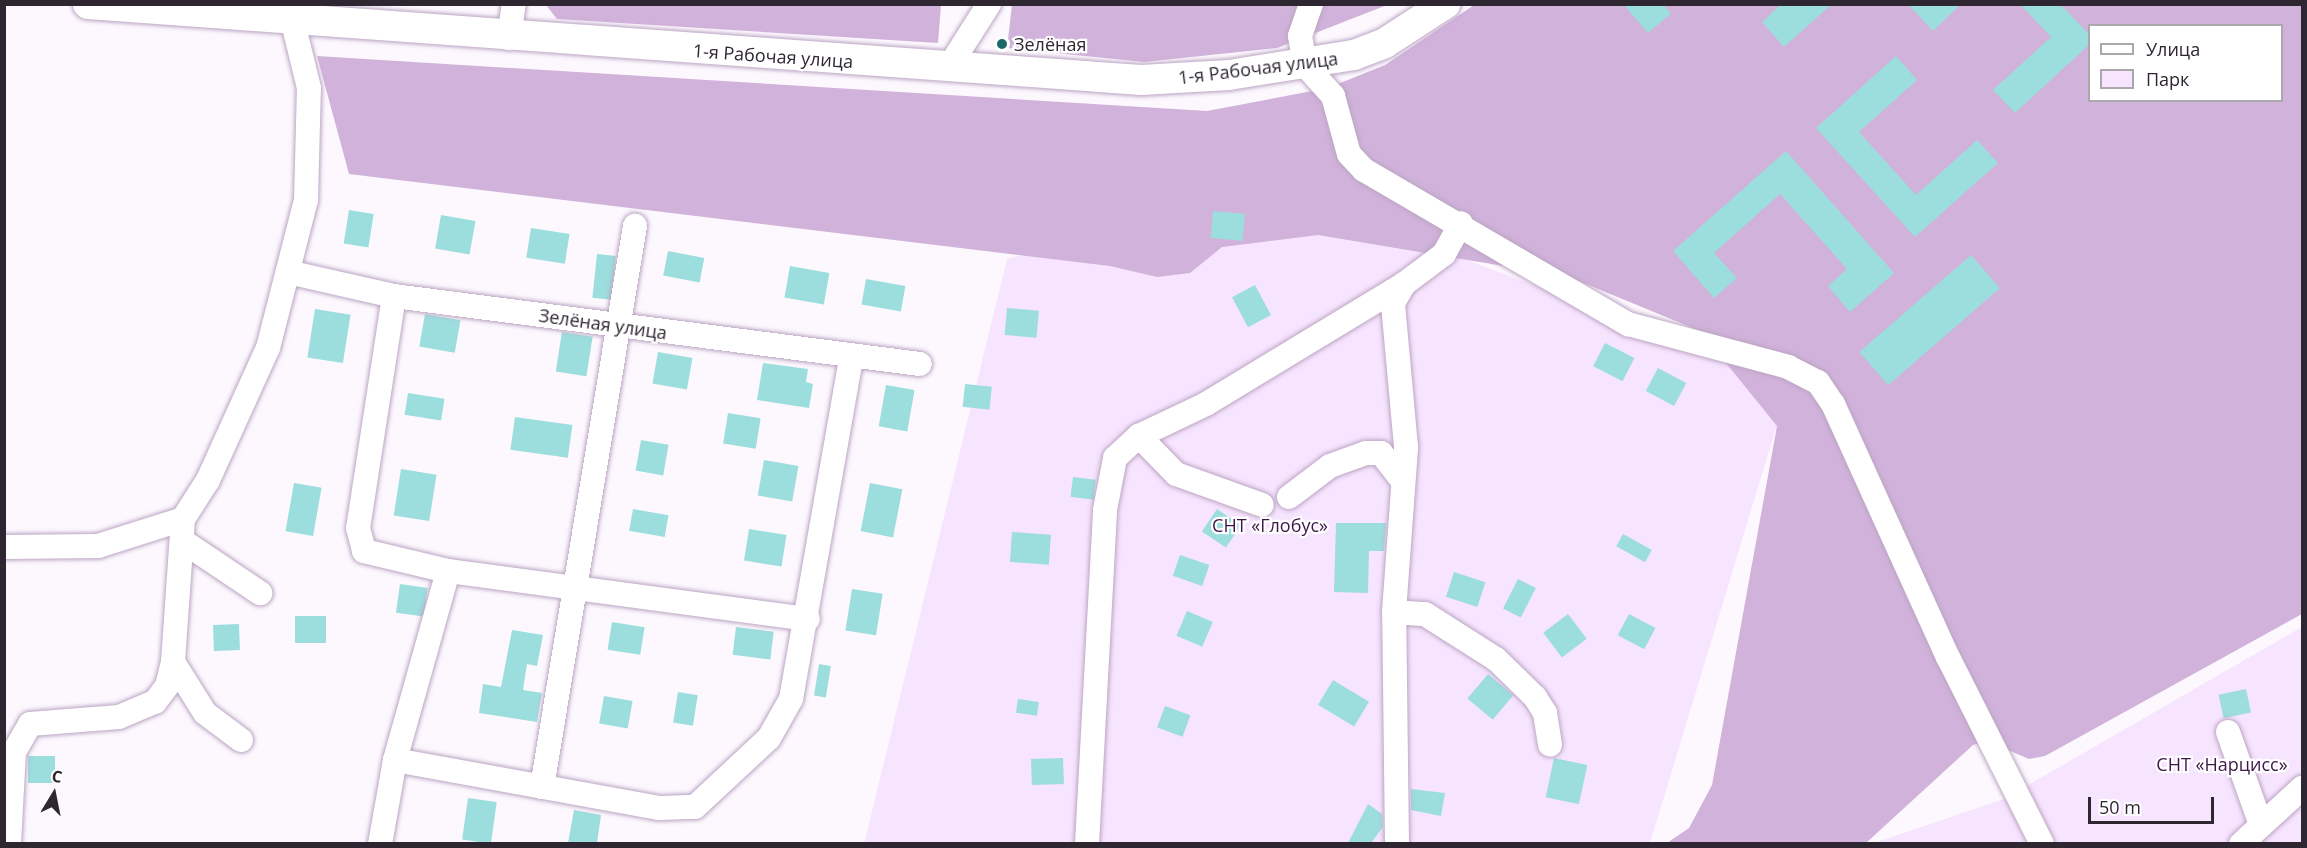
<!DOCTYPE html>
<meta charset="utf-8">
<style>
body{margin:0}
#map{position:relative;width:2307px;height:848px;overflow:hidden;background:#fdf8fe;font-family:"Open Sans",sans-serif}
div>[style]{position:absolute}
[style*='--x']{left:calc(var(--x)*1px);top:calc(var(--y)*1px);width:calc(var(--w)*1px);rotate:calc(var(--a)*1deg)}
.green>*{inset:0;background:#f7e4fe}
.forest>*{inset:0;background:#d1b2db}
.building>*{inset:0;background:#9cdddd;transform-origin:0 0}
.roads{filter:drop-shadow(0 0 2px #bba5c3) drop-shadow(0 0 2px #bba5c3)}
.minor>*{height:24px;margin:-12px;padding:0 12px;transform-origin:12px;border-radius:12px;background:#fff}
.major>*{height:30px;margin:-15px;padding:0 15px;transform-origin:15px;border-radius:15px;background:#fff}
.dots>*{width:16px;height:16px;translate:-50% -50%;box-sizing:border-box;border:3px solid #fff;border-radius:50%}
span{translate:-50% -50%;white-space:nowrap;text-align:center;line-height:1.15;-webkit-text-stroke:4.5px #fff;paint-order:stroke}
.poi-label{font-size:18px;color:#2e2631}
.left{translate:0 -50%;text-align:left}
.street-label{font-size:18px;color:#2e2631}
.park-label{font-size:18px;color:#3d1749}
.frame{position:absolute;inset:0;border:6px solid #2e2631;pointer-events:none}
.legend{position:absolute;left:2088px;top:24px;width:195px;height:78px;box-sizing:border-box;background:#fff;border:2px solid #aba8ad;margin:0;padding:8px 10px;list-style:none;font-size:18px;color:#2e2631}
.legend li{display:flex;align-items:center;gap:12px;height:30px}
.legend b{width:30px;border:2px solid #aba8ad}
.north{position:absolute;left:24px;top:764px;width:60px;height:60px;-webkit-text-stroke:4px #fff;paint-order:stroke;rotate:10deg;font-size:16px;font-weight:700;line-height:24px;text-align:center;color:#2e2631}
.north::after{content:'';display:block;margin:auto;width:21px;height:27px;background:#2e2631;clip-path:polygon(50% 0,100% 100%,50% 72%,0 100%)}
.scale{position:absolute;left:2088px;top:797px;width:126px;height:27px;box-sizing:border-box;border:3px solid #2e2631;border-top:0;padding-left:8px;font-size:18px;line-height:21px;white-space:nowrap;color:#2e2631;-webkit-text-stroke:4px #fff;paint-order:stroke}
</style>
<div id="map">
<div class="green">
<div style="clip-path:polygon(1284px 191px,1790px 382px,1650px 843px,864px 844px,1007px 259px)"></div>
<div style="clip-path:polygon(2302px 627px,2302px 843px,1871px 844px,2004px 799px)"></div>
</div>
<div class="forest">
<div style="clip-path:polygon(546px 5px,941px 5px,938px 43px,557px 19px)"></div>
<div style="clip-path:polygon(1012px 5px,1387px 5px,1277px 48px,1144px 62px,1007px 48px)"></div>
<div style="clip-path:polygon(evenodd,1474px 5px,2302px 5px,2302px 614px,2045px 756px,2029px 759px,1987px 741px,1973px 745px,1866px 843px,1667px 843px,1689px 828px,1712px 785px,1777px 426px,1700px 331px,1569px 277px,1318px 235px,1222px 247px,1190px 273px,1157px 277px,1110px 266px,349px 174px,317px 56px,1207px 111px,1328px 88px,1385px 65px,1474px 5px,2090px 26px,2282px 26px,2282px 100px,2090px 100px,2090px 26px)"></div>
</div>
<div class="building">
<div style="clip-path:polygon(1623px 4px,1663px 4px,1671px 14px,1648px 33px)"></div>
<div style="clip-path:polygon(1781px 4px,1832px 4px,1784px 47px,1762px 22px)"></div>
<div style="clip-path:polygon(1908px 4px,1961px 4px,1933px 31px)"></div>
<div style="clip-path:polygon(2020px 4px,2060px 4px,2090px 35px,2090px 44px,2015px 113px,1993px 90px,2051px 37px)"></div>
<div style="clip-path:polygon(1896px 56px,1917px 80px,1859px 132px,1916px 195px,1977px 140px,1998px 163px,1915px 237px,1816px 128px)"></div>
<div style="clip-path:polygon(1786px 151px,1894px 273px,1850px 312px,1828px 286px,1847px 269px,1780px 194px,1714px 253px,1737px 278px,1714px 298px,1673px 251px)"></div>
<div style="left:349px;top:210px;width:25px;height:34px;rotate:9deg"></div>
<div style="left:1213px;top:211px;width:32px;height:27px;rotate:5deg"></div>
<div style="left:441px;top:215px;width:35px;height:34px;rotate:10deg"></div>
<div style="left:531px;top:228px;width:39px;height:30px;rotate:9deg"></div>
<div style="left:668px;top:251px;width:37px;height:25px;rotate:11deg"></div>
<div style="left:597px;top:254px;width:19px;height:44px;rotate:6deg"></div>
<div style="left:1971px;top:255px;width:44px;height:148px;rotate:49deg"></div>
<div style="left:790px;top:266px;width:40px;height:32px;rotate:10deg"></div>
<div style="left:866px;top:279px;width:40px;height:26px;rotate:10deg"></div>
<div style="left:1255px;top:285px;width:34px;height:26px;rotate:62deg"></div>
<div style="left:1007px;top:308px;width:32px;height:27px;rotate:5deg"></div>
<div style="left:315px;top:309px;width:36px;height:49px;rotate:9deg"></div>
<div style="left:425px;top:314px;width:36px;height:33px;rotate:10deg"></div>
<div style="left:562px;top:332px;width:31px;height:40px;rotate:9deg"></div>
<div style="left:1605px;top:343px;width:33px;height:26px;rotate:27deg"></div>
<div style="left:658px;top:352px;width:35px;height:32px;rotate:10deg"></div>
<div style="clip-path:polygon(763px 363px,808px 369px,806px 382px,813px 384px,809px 408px,757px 400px)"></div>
<div style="left:1658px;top:368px;width:32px;height:26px;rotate:28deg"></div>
<div style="left:965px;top:384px;width:27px;height:23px;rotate:6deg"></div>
<div style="left:886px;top:385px;width:29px;height:42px;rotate:10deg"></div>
<div style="left:408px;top:393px;width:37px;height:22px;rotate:9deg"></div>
<div style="left:728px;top:413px;width:33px;height:31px;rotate:9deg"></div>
<div style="left:515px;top:417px;width:58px;height:33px;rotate:8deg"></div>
<div style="left:641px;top:440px;width:28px;height:31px;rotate:10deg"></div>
<div style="left:764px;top:460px;width:35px;height:36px;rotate:10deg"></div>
<div style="left:401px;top:469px;width:36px;height:47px;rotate:9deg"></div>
<div style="left:1073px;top:477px;width:23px;height:20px;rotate:7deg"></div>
<div style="left:294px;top:483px;width:28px;height:49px;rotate:10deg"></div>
<div style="left:870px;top:483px;width:33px;height:49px;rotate:11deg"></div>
<div style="left:633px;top:509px;width:36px;height:22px;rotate:10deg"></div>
<div style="left:1217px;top:509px;width:29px;height:27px;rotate:34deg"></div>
<div style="clip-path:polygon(1336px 523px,1386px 523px,1384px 551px,1369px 551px,1368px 593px,1334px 592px)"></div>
<div style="left:749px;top:529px;width:38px;height:32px;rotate:9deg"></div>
<div style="left:1012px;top:532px;width:39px;height:30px;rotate:4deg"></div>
<div style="left:1623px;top:534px;width:33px;height:14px;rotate:29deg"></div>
<div style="left:1180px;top:555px;width:31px;height:22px;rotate:19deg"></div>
<div style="left:1454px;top:572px;width:33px;height:26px;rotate:18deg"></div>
<div style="left:1518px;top:579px;width:20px;height:33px;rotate:27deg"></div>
<div style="left:400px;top:584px;width:28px;height:29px;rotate:8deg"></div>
<div style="left:852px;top:589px;width:31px;height:42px;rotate:9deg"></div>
<div style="left:1187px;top:611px;width:28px;height:27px;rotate:23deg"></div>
<div style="left:1568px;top:614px;width:31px;height:31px;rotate:53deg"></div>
<div style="left:1629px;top:614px;width:30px;height:24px;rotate:28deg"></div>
<div style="left:295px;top:616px;width:31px;height:27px"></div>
<div style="left:612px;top:622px;width:33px;height:28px;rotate:9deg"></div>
<div style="left:239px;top:624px;width:26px;height:26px;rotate:88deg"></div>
<div style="left:736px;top:627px;width:38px;height:28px;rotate:7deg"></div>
<div style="clip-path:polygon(512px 630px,543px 635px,537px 666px,527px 664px,523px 690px,542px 693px,537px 722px,479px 713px,483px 684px,501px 687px)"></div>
<div style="left:819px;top:664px;width:12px;height:32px;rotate:9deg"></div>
<div style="left:1488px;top:674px;width:33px;height:32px;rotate:40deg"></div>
<div style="left:1333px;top:680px;width:42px;height:29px;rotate:31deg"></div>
<div style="left:2246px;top:689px;width:24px;height:28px;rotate:78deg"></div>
<div style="left:678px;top:692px;width:20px;height:31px;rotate:9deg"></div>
<div style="left:604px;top:696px;width:29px;height:28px;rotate:10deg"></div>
<div style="left:1018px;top:699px;width:21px;height:14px;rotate:8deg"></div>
<div style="left:1165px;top:706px;width:27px;height:23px;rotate:20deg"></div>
<div style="left:28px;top:756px;width:27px;height:27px"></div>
<div style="left:1063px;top:758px;width:26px;height:32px;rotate:88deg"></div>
<div style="left:1554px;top:758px;width:34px;height:40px;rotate:12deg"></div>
<div style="clip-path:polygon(1411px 789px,1445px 793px,1441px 816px,1411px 810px)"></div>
<div style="left:468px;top:798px;width:29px;height:42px;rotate:8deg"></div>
<div style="clip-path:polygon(1368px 804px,1382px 814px,1383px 827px,1371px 843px,1348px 843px)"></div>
<div style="clip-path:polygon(574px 810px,601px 815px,597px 843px,568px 843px)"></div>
</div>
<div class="roads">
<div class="minor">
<div style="--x:1311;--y:4;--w:34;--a:109"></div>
<div style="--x:1300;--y:36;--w:29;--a:80"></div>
<div style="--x:1305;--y:65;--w:42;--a:47.9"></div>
<div style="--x:1333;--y:96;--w:60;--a:74.6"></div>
<div style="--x:1349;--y:154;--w:22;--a:47"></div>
<div style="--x:1364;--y:170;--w:306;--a:30.3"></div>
<div style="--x:1628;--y:324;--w:166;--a:15"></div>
<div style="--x:1788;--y:367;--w:34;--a:27"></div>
<div style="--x:1818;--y:382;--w:27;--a:56"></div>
<div style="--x:1833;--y:404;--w:278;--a:65.6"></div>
<div style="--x:1948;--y:657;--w:209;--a:63.3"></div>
<div style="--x:509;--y:38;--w:34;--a:-82"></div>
<div style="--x:949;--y:67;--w:75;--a:-57.6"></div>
<div style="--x:288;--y:272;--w:109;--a:12.8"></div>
<div style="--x:394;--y:296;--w:530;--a:7.37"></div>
<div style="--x:394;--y:296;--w:235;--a:98.8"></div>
<div style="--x:358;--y:528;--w:24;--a:75"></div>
<div style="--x:364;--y:551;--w:86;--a:13.4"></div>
<div style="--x:448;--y:571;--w:363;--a:7.6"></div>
<div style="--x:1139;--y:436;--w:53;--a:45.8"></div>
<div style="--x:1176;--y:474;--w:91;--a:19.8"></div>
<div style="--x:1289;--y:497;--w:51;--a:-37.1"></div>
<div style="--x:1330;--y:466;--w:38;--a:-20"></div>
<div style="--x:1366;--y:453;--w:15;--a:0"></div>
<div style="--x:1381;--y:453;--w:34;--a:52"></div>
<div style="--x:184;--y:542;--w:92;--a:33.9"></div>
<div style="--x:4;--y:547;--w:94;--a:-0.6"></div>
<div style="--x:98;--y:546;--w:89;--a:-17.6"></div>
<div style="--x:1394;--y:612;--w:31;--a:4"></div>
<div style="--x:1425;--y:614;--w:84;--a:32.4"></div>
<div style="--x:1496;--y:659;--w:54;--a:44.3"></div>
<div style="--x:1535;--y:697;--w:19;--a:58"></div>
<div style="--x:1545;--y:713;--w:32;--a:81"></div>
<div style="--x:173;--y:662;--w:60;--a:57.9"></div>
<div style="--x:205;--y:713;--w:45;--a:36.9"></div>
<div style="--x:2228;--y:732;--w:99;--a:70.5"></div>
<div style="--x:395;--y:760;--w:269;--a:10.3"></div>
<div style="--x:660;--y:808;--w:35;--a:-2"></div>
<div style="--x:695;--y:807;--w:101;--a:-43"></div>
<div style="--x:769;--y:738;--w:45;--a:-60.6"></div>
<div style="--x:791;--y:699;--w:345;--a:-80"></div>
<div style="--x:542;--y:787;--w:569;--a:-80.59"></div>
<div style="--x:9;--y:844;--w:92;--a:-86.9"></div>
<div style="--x:14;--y:752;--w:32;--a:-60"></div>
<div style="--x:30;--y:724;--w:89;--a:-4.5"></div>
<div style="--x:119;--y:717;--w:39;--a:-23"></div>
<div style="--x:155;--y:702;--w:20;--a:-53"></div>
<div style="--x:167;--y:686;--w:25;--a:-76"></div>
<div style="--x:173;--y:662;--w:143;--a:-86"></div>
<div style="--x:183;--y:519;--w:46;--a:-57.3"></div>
<div style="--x:208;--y:480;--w:145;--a:-65.6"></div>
<div style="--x:268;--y:348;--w:153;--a:-75.6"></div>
<div style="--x:306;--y:200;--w:112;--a:-88.5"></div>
<div style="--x:309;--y:88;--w:67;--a:-103.8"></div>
<div style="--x:380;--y:844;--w:85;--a:-79.9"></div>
<div style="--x:395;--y:760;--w:196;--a:-74.3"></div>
<div style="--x:1087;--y:844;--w:334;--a:-86.9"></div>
<div style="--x:1105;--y:510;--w:53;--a:-79.1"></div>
<div style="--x:1115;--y:458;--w:33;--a:-43"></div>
<div style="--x:1139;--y:436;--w:74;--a:-25.5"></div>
<div style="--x:1206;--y:404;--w:232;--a:-31.2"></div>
<div style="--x:1404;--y:284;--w:50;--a:-36.9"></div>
<div style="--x:1444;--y:254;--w:35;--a:-61"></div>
<div style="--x:1397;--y:844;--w:232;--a:-90.7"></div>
<div style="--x:1394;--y:612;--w:165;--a:-85.8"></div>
<div style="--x:1406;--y:447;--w:145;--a:-95.2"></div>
<div style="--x:1393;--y:303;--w:22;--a:-60"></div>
<div style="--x:2241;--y:844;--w:83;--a:-42.6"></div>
</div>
<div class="major">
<div style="--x:88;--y:4;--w:1056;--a:4.13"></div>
<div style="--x:1141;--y:80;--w:88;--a:-3.3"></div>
<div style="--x:1229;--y:75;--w:127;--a:-9.1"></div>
<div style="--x:1354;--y:55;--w:33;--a:-21"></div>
<div style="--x:1385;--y:43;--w:72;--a:-33"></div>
</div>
</div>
<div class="dots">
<div style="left:1002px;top:44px;background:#1c6969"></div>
</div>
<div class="poi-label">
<span class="left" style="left:1014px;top:44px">Зелёная</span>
</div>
<div class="street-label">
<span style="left:773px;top:56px;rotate:4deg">1-я Рабочая улица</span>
<span style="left:1258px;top:68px;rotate:-7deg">1-я Рабочая улица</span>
<span style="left:603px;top:324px;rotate:8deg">Зелёная улица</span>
</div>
<div class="park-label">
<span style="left:1270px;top:525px">СНТ «Глобус»</span>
<span style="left:2222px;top:764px">СНТ «Нарцисс»</span>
</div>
<div class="frame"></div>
<ul class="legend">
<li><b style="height:8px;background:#fff"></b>Улица</li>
<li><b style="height:16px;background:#f7e4fe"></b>Парк</li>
</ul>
<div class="north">С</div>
<div class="scale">50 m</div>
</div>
